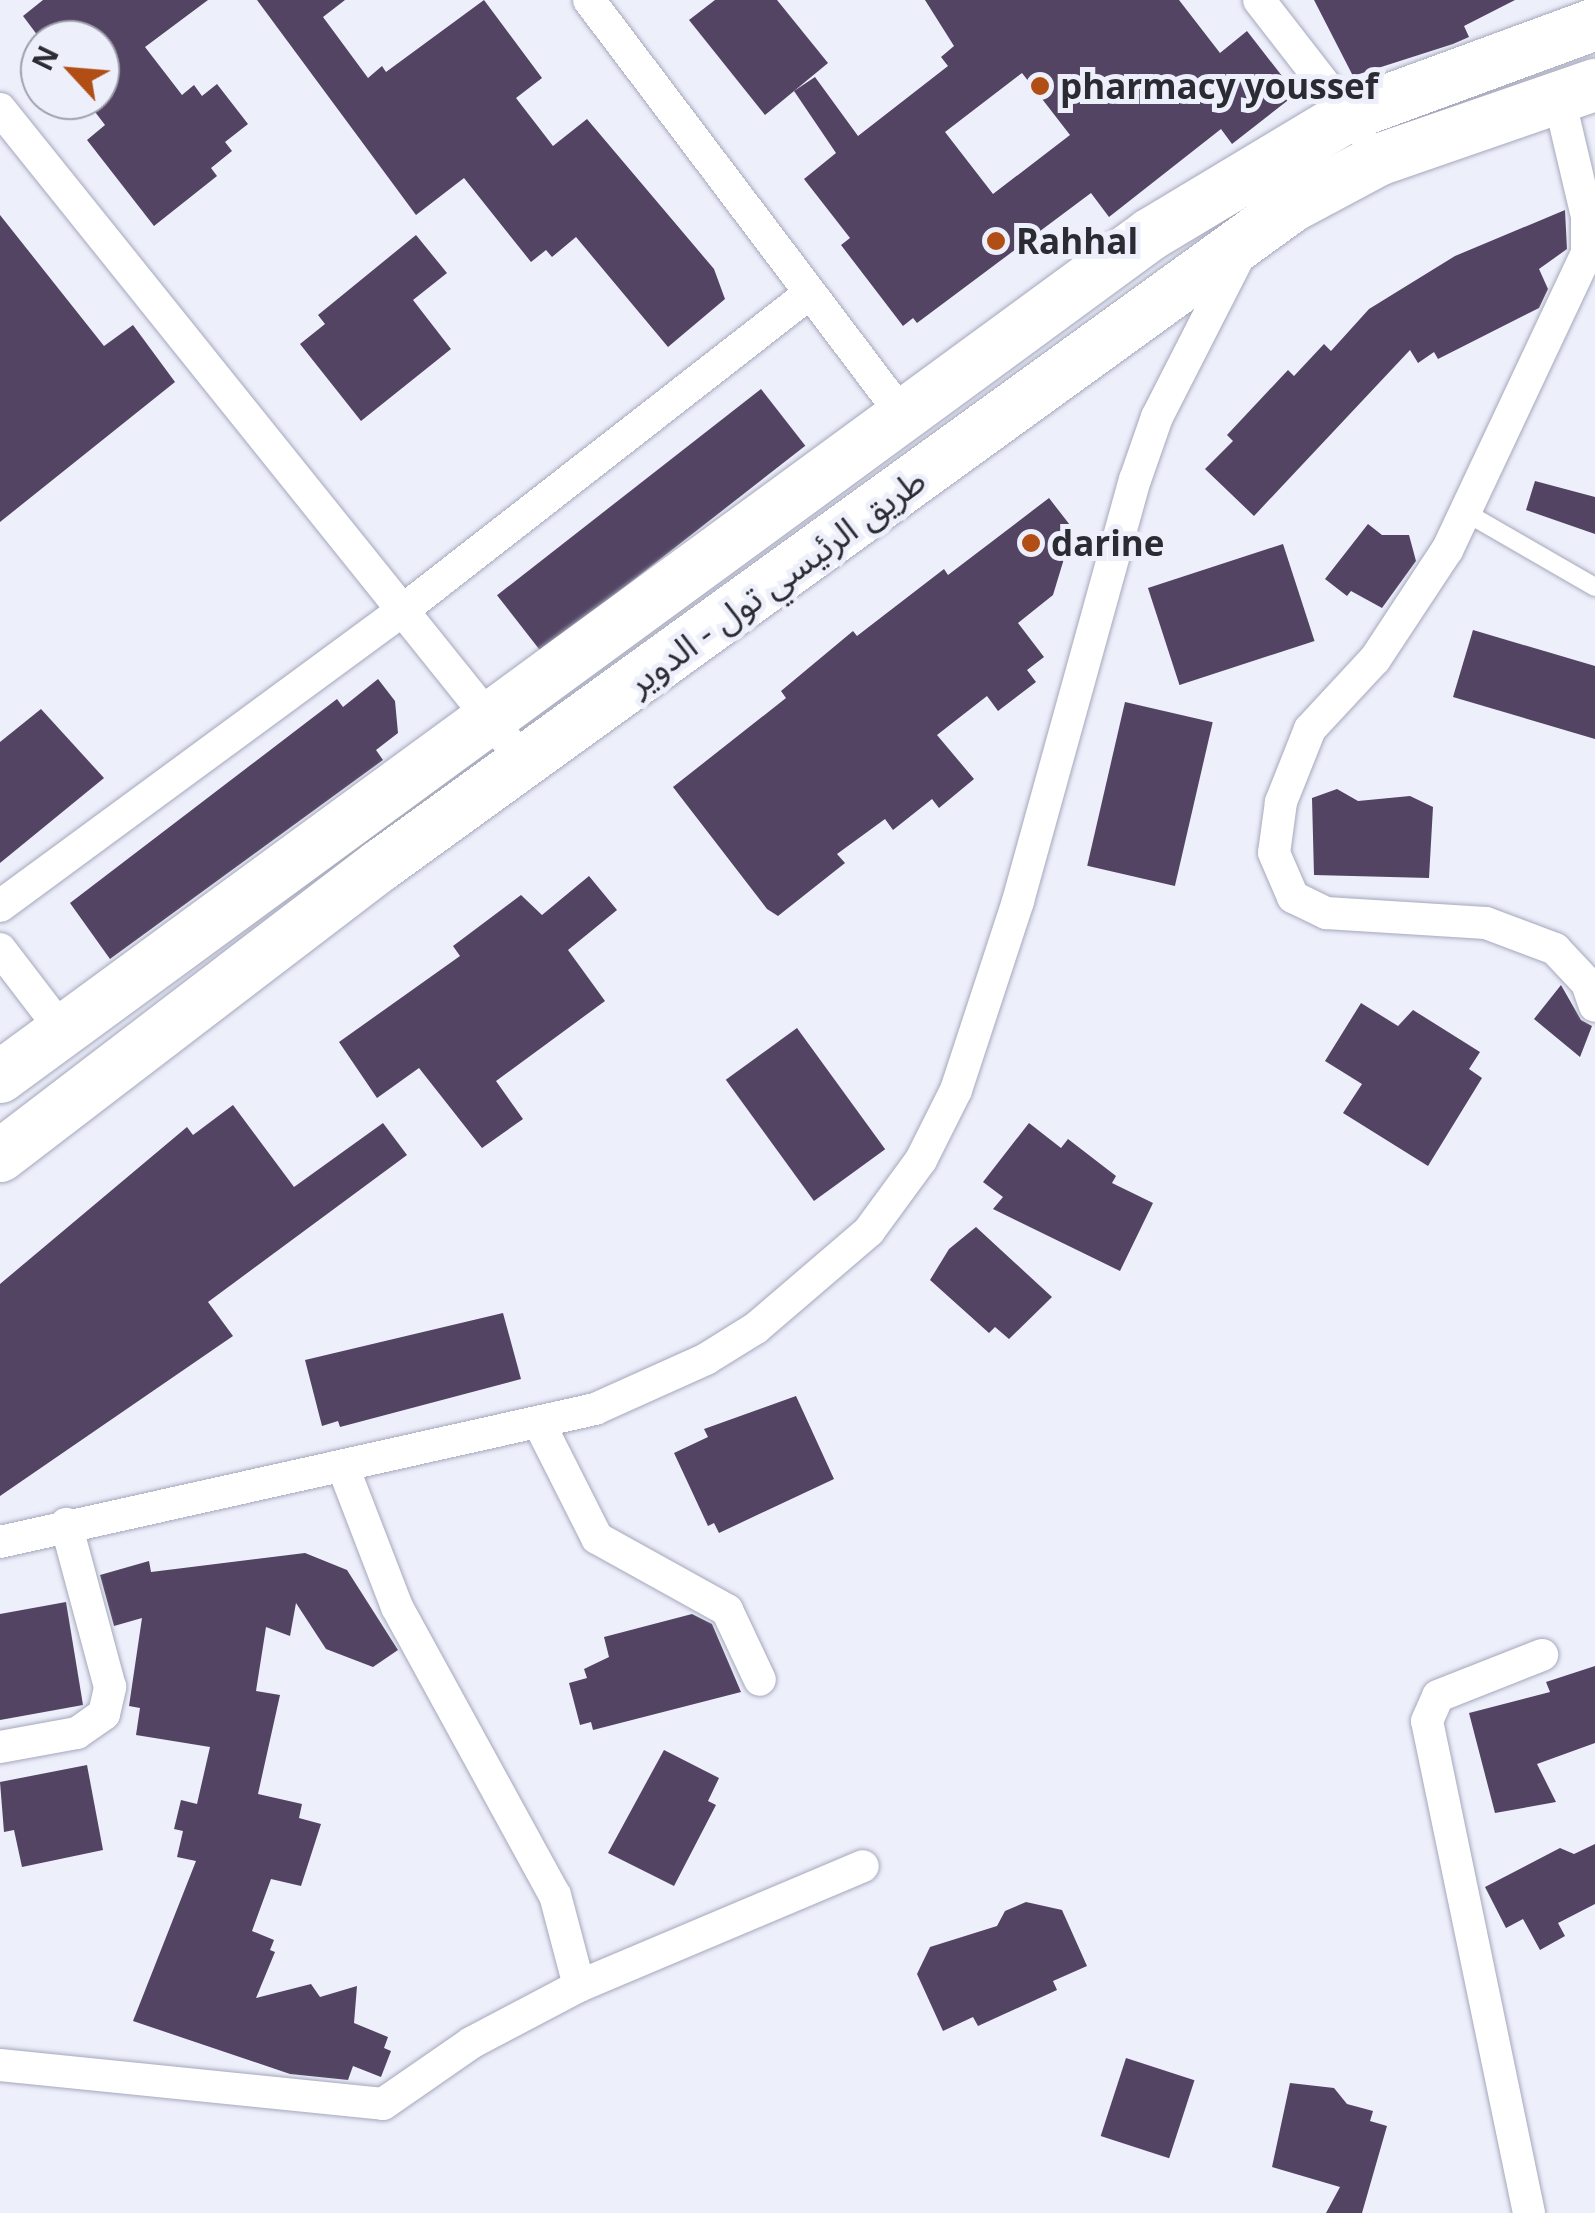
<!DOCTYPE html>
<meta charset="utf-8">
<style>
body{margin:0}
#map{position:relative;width:1595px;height:2213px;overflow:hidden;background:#edeffb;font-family:"Open Sans","Noto Sans Arabic",sans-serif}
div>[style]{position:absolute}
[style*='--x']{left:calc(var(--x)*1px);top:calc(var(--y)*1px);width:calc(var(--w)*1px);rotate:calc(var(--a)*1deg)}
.building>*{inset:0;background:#524462;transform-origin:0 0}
.roads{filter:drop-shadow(0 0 2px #a5a8bb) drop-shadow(0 0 2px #a5a8bb)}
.lane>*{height:18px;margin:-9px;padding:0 9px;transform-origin:9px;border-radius:9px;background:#fff}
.street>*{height:32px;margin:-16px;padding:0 16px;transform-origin:16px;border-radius:16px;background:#fff}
.primary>*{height:52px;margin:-26px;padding:0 26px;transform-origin:26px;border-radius:26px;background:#fff}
.dots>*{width:28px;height:28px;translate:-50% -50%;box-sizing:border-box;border:5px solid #edeffb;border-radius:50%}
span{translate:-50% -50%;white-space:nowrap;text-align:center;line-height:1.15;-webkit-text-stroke:10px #edeffb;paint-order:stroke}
.poi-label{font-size:35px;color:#2a2b33;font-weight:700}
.left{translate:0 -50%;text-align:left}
.street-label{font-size:35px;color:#2a2b33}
.north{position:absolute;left:20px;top:20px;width:100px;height:100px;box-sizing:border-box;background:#edeffb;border:2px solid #9fa1ab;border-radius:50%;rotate:296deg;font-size:28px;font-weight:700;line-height:40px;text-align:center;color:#2a2b33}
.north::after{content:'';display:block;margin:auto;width:35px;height:45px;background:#b14e16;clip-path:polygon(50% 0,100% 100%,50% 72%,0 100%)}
</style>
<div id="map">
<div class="building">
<div style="clip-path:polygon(43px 0,208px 0,145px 47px,182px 95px,194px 85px,202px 96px,217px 84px,248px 124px,225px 142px,232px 151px,211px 168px,217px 176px,154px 226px,87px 140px,105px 125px,86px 100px,100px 100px,100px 40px,41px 40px,23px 16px)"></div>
<div style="clip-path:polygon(257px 0,345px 0,323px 17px,368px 78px,382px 66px,386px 72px,484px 0,542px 78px,516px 98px,553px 146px,587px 119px,714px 269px,725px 299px,668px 347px,576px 237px,552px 257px,546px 250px,531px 262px,464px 178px,416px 215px)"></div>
<div style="clip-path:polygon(715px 0,777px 0,828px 63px,765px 115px,689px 20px)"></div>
<div style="clip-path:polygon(evenodd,925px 0,1179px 0,1220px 53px,1247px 31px,1296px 94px,1232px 144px,1221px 129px,1109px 217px,1091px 193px,917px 323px,913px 318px,903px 326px,841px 245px,850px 238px,804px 179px,836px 153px,794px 91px,815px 77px,858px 136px,948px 66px,941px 57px,954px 46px,925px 0,1022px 73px,1070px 135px,993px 194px,945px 132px,1022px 73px)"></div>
<div style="clip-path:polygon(1314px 0,1515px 0,1464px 26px,1469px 37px,1453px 44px,1353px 76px)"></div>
<div style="clip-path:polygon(1565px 210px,1567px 249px,1539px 269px,1548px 289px,1539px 308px,1438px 359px,1434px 352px,1418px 363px,1410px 350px,1254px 516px,1205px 469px,1233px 441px,1227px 435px,1288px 370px,1294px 376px,1324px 344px,1331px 351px,1369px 309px,1455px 256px)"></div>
<div style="clip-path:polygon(0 215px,104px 346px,133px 325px,175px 382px,0 522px)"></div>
<div style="clip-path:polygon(416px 235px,447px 273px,413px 300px,451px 349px,361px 421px,300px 344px,325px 324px,318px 315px)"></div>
<div style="left:761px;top:389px;width:72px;height:335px;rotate:52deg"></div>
<div style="clip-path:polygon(1535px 481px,1595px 497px,1595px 534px,1526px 510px)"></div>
<div style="clip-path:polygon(1049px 498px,1073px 529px,1053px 595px,1018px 623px,1044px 657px,1027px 670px,1036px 682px,998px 711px,987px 696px,937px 735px,974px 779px,939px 808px,932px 799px,893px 830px,885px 819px,837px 854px,845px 863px,778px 916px,767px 909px,673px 787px,786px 698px,781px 691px,853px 631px,857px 636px,944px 569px,948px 575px)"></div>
<div style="clip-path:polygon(1368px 524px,1382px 535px,1409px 535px,1416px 561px,1382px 608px,1351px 591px,1347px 596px,1325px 579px)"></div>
<div style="left:1283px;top:544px;width:102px;height:142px;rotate:72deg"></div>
<div style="clip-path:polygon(1473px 630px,1595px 666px,1595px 739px,1453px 697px)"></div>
<div style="clip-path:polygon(378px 679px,395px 701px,398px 733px,376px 750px,383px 760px,110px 959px,70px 903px,337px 699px,343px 707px)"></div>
<div style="left:1125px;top:702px;width:90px;height:168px;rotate:13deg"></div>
<div style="clip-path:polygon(41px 709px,104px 778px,0 863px,0 742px)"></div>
<div style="clip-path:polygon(1337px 789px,1358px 801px,1410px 796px,1433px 807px,1429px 878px,1314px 875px,1312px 798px)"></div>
<div style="clip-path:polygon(589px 876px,617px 910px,568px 950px,605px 1001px,496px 1081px,523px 1119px,482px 1148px,419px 1068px,377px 1098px,339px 1042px,460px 956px,453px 946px,521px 895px,542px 915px)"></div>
<div style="clip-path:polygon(1561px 985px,1581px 1020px,1592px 1026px,1580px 1057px,1534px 1019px)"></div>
<div style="clip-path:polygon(1361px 1003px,1398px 1026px,1413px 1010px,1480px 1052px,1469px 1069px,1482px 1078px,1428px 1166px,1343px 1113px,1362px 1084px,1325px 1061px)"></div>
<div style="left:797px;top:1028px;width:150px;height:88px;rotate:54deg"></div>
<div style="clip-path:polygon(233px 1105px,294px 1187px,383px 1123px,407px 1155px,208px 1302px,233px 1336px,0 1496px,0 1284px,187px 1127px,193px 1135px)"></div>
<div style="clip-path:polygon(1029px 1123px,1061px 1148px,1068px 1139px,1116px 1176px,1112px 1183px,1153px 1203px,1120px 1271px,993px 1209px,1003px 1197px,983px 1182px)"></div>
<div style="clip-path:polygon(976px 1227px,1052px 1297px,1009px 1339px,995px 1327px,989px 1333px,930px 1280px,949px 1249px)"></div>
<div style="clip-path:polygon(503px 1313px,521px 1379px,340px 1427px,338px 1421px,322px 1426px,305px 1360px)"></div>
<div style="clip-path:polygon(796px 1396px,834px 1479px,719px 1533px,714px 1523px,708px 1526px,674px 1453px,708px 1437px,704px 1429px)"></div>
<div style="clip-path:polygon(305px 1553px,347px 1570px,398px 1650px,373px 1667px,326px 1649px,296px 1603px,290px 1636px,266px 1627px,256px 1691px,280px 1695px,258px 1794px,302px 1804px,299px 1818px,321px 1824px,301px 1886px,271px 1879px,252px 1931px,274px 1940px,270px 1950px,275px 1952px,256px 1998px,311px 1984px,320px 1997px,357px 1986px,354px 2023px,388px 2037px,384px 2048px,391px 2051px,381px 2077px,353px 2066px,348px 2080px,290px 2074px,133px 2021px,196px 1861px,177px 1857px,183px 1831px,174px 1829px,181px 1800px,197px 1804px,210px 1747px,136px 1735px,140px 1708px,129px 1706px,142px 1618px,114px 1626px,100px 1575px,149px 1561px,151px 1572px)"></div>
<div style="clip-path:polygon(66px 1602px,83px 1705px,0 1720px,0 1614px)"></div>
<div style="clip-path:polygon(692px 1614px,712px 1624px,741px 1692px,593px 1730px,591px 1722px,580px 1725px,569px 1683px,587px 1678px,584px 1669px,609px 1657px,604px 1637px)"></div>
<div style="clip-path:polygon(1595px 1666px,1595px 1743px,1537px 1764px,1556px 1802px,1495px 1813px,1469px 1713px,1550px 1692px,1546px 1682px)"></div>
<div style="clip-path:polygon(664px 1750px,719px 1778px,708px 1801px,716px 1805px,674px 1886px,608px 1853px)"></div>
<div style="clip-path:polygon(87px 1765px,103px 1850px,22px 1867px,14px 1830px,4px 1832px,0 1782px)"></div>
<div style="clip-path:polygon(1595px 1844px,1595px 1904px,1558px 1923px,1565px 1936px,1540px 1950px,1523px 1919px,1506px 1928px,1485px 1887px,1560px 1848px,1574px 1854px)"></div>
<div style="clip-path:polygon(1026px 1902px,1062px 1910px,1087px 1966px,1053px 1981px,1057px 1990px,978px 2026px,973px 2017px,943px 2031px,917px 1974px,930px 1947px,997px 1926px,1005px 1911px)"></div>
<div style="left:1126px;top:2058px;width:72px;height:82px;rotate:18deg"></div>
<div style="clip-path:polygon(1290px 2083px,1334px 2088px,1347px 2104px,1373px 2111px,1370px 2121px,1387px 2126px,1362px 2213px,1326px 2213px,1340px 2187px,1272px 2167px)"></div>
</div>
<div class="roads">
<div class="lane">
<div style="--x:1465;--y:512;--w:150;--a:30"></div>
</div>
<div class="street">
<div style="--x:589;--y:0;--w:518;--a:52.93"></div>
<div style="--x:1259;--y:0;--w:165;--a:52.2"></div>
<div style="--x:1559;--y:98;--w:121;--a:76.7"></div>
<div style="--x:1587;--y:216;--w:37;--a:90"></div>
<div style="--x:1587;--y:253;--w:328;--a:115.2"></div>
<div style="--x:1447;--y:550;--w:131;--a:123.4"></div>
<div style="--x:1375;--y:659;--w:96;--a:132.9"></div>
<div style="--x:1310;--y:729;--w:79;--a:111.7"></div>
<div style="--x:1281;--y:802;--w:51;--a:97.8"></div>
<div style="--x:1274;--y:853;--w:48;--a:66.6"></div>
<div style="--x:1293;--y:897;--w:37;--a:26"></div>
<div style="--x:1326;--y:913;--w:160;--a:3.6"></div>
<div style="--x:1486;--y:923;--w:74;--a:20.6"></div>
<div style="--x:1555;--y:949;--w:47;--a:46.7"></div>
<div style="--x:1587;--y:983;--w:24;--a:71"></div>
<div style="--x:0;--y:109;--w:839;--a:51.24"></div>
<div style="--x:0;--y:906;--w:500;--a:-36.3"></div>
<div style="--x:403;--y:610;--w:516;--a:-37.91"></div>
<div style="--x:0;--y:949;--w:102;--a:52.6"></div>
<div style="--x:539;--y:1423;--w:129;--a:63.2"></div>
<div style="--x:597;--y:1538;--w:149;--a:29"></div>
<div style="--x:727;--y:1610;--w:77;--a:64.8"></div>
<div style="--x:343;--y:1467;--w:150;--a:68.9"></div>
<div style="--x:397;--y:1607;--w:328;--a:61.3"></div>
<div style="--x:555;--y:1895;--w:94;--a:75.2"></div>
<div style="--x:0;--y:1542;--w:610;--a:-12.6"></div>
<div style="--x:595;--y:1409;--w:122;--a:-24.2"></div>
<div style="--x:706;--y:1359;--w:59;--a:-31.8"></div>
<div style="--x:756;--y:1328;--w:149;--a:-40.6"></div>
<div style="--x:869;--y:1231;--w:88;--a:-53.8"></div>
<div style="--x:921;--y:1160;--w:78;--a:-63.4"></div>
<div style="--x:956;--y:1090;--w:199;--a:-71.8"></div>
<div style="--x:1018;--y:901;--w:437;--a:-74.5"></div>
<div style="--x:1135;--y:480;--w:67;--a:-70.8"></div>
<div style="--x:1157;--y:417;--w:187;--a:-63"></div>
<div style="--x:0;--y:1747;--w:78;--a:-10.3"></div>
<div style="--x:77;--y:1733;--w:33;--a:-35"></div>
<div style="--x:104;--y:1714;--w:28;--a:-77"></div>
<div style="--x:110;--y:1687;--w:169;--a:-105.1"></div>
<div style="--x:0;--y:2065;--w:385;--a:5.8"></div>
<div style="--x:383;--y:2104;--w:107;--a:-34.7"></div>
<div style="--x:471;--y:2043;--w:122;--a:-27.8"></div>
<div style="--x:579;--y:1986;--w:308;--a:-22.9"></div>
<div style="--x:1529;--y:2213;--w:502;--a:-101.71"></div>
<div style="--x:1427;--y:1721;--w:27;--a:-66"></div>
<div style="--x:1438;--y:1696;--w:112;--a:-21.5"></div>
</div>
<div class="primary">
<div style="--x:0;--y:1077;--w:1427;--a:-36.22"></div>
<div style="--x:1151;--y:234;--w:233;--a:-31"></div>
<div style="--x:1351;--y:114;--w:260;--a:-20.2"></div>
<div style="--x:0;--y:1156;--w:479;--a:-37.4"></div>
<div style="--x:381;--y:865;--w:1124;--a:-35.88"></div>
<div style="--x:1292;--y:206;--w:98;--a:-28.1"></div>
<div style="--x:1378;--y:160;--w:230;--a:-19.1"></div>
</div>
</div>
<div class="dots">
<div style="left:1040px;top:86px;background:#b14e16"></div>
<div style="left:996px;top:241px;background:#b14e16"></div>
<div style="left:1031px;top:543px;background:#b14e16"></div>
</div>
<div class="poi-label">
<span class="left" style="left:1060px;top:86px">pharmacy youssef</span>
<span class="left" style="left:1016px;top:241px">Rahhal</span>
<span class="left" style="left:1051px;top:543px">darine</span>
</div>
<div class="street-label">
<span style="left:776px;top:581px;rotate:-36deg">طريق الرئيسي تول - الدوير</span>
</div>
<div class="north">N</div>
</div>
